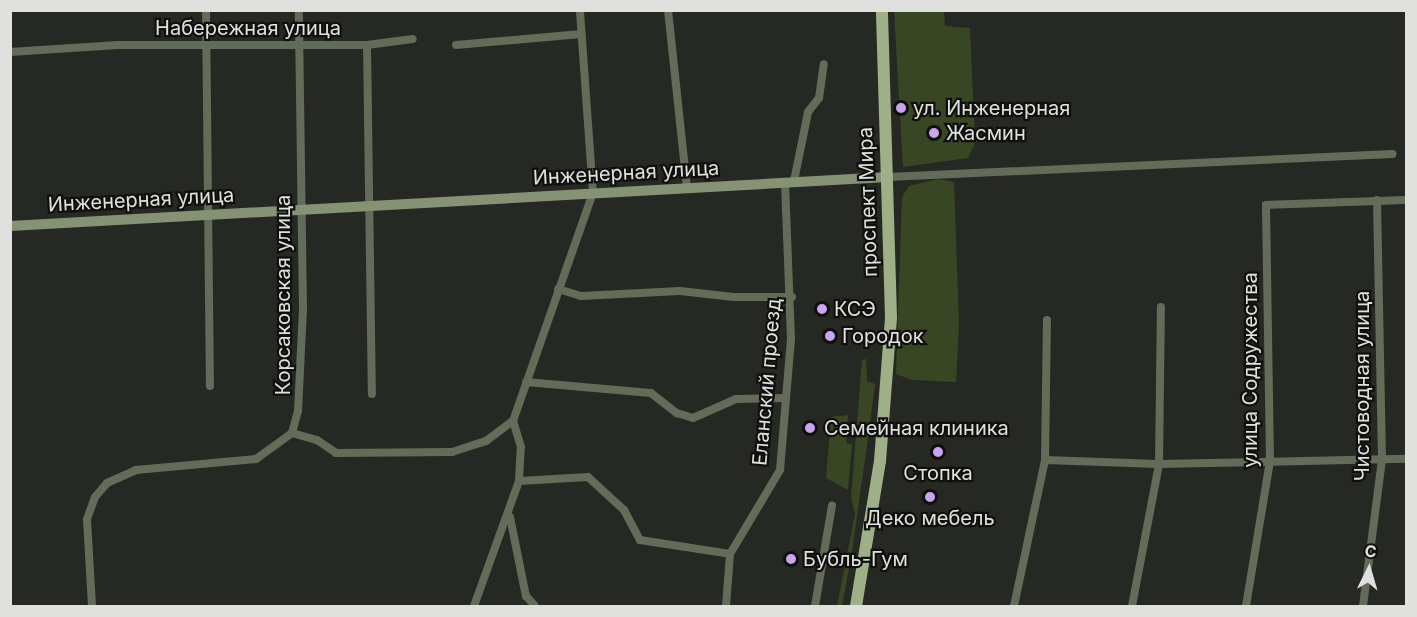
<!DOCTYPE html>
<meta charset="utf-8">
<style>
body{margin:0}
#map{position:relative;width:1417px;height:617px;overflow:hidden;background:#262823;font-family:Inter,sans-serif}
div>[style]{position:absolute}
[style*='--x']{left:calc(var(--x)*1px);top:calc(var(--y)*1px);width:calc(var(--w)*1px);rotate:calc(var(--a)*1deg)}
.green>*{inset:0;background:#394623}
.street>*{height:8px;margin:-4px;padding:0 4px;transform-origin:4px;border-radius:4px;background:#636c58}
.secondary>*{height:10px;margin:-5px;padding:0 5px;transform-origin:5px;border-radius:5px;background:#859273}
.primary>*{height:12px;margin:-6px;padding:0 6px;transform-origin:6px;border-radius:6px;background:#9fb088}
.dots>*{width:16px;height:16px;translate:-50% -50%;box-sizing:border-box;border:3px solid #0f100e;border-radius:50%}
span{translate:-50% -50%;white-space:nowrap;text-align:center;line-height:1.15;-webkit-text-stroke:4.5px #0f100e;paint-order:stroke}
.street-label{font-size:20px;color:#e0e1de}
.poi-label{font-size:20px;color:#e0e1de}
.left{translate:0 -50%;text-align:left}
.frame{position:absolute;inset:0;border:12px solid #e0e1de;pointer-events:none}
.north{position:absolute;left:1339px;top:539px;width:60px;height:60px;-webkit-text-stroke:4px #0f100e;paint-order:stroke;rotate:5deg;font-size:16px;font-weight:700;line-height:24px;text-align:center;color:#e0e1de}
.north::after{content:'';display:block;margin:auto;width:21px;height:27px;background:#e0e1de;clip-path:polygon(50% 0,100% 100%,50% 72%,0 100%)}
</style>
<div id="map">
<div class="green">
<div style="clip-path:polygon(894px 11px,944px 11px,945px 26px,970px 28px,975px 143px,968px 158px,903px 167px)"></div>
<div style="clip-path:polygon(938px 179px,954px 182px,959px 323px,956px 382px,912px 380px,896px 374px,902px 197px,909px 186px)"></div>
<div style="clip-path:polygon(866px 359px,867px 381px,875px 384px,870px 424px,851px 558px,842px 606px,837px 606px,855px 514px,851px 498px,862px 360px)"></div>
<div style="clip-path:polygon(848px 415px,846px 443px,852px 444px,848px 490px,826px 478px,831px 417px)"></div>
</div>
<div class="street">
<div style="--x:206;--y:10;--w:376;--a:89.4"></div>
<div style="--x:668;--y:10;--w:179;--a:83.9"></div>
<div style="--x:367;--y:45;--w:349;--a:89.2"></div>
<div style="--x:456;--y:45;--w:126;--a:-5"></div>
<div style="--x:10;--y:52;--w:108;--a:-3.7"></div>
<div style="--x:118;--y:45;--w:249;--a:0"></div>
<div style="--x:367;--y:45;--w:46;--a:-7.4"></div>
<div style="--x:888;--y:177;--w:505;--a:-2.61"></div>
<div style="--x:794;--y:181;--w:70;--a:-78.5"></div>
<div style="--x:808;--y:112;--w:18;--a:-52"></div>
<div style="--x:819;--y:98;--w:34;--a:-82"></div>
<div style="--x:558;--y:289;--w:24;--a:17"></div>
<div style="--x:581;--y:296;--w:99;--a:-2.9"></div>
<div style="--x:680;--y:291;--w:54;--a:6.3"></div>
<div style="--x:734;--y:297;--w:58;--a:0"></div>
<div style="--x:526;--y:382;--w:125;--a:5"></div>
<div style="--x:651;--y:393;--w:33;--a:38"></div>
<div style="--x:677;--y:413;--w:17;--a:17"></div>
<div style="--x:693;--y:418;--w:47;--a:-23.8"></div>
<div style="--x:736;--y:399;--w:50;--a:-1.1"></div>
<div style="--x:292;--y:433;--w:26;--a:16"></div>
<div style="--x:317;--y:440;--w:23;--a:34"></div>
<div style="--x:336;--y:453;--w:116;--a:-0.5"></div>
<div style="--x:452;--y:452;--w:36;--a:-18"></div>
<div style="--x:486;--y:441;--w:34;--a:-37"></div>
<div style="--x:513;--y:421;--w:242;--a:-70.7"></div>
<div style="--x:593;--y:193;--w:183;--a:-94.1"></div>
<div style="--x:1045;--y:460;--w:114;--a:2"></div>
<div style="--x:1159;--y:464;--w:247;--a:-1.2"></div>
<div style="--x:519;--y:481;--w:69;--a:-3.3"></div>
<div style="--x:588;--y:477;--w:49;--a:42.5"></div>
<div style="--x:624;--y:510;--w:34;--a:62"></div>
<div style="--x:640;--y:540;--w:91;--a:8.8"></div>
<div style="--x:510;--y:517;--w:81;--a:78.6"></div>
<div style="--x:526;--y:596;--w:13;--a:48"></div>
<div style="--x:92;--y:606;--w:87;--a:-93.3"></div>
<div style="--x:87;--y:519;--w:23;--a:-70"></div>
<div style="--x:95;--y:497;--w:18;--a:-49"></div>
<div style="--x:107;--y:483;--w:32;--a:-24"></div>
<div style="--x:136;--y:470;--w:121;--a:-5.2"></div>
<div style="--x:256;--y:459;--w:44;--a:-35.8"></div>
<div style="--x:292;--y:433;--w:23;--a:-75"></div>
<div style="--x:298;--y:411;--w:101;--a:-87.2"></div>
<div style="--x:303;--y:310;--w:300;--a:-90.8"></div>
<div style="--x:474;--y:606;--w:133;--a:-70.2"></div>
<div style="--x:519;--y:481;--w:34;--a:-87"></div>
<div style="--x:521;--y:447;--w:27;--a:-107"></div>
<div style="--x:726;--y:606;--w:52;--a:-85.6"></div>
<div style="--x:730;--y:554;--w:98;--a:-59.2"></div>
<div style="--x:780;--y:470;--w:131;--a:-85.2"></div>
<div style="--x:791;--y:339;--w:156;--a:-92.2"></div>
<div style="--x:815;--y:606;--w:102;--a:-80.4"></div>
<div style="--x:1014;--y:606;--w:149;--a:-78"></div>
<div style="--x:1045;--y:460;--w:140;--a:-89.2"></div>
<div style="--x:1132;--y:606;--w:145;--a:-79.2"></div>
<div style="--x:1159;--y:464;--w:157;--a:-89.3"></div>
<div style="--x:1246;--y:606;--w:147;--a:-80.6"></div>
<div style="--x:1270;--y:461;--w:256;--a:-90.9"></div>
<div style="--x:1266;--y:205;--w:140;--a:-2"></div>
<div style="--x:1363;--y:606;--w:147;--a:-82.6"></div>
<div style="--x:1382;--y:460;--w:260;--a:-91.1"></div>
</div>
<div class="secondary">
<div style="--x:10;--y:226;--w:879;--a:-3.19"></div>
</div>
<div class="primary">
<div style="--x:856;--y:606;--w:147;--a:-80.6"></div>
<div style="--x:880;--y:461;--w:144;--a:-85.6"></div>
<div style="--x:891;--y:317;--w:307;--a:-91.7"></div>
</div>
<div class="dots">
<div style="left:901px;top:108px;background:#c9a5ee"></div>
<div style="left:934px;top:133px;background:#c9a5ee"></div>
<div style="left:822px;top:309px;background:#c9a5ee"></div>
<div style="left:830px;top:336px;background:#c9a5ee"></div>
<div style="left:810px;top:428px;background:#c9a5ee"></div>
<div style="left:938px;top:452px;background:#c9a5ee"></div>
<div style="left:930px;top:497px;background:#c9a5ee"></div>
<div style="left:791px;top:559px;background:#c9a5ee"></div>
</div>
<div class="street-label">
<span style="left:248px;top:28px">Набережная улица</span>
<span style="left:626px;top:173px;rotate:-3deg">Инженерная улица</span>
<span style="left:141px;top:200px;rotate:-3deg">Инженерная улица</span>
<span style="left:868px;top:202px;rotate:-92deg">проспект Мира</span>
<span style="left:283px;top:295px;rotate:-90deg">Корсаковская улица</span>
<span style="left:1250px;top:370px;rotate:-90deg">улица Содружества</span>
<span style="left:767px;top:382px;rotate:-85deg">Еланский проезд</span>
<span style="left:1362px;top:386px;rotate:-90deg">Чистоводная улица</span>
</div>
<div class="poi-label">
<span class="left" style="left:913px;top:108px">ул. Инженерная</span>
<span class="left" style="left:946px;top:133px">Жасмин</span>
<span class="left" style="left:834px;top:309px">КСЭ</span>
<span class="left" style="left:842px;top:336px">Городок</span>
<span class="left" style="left:824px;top:428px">Семейная клиника</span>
<span style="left:938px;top:473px">Стопка</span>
<span style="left:930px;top:518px">Деко мебель</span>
<span class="left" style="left:803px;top:559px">Бубль-Гум</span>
</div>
<div class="frame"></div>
<div class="north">С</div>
</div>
